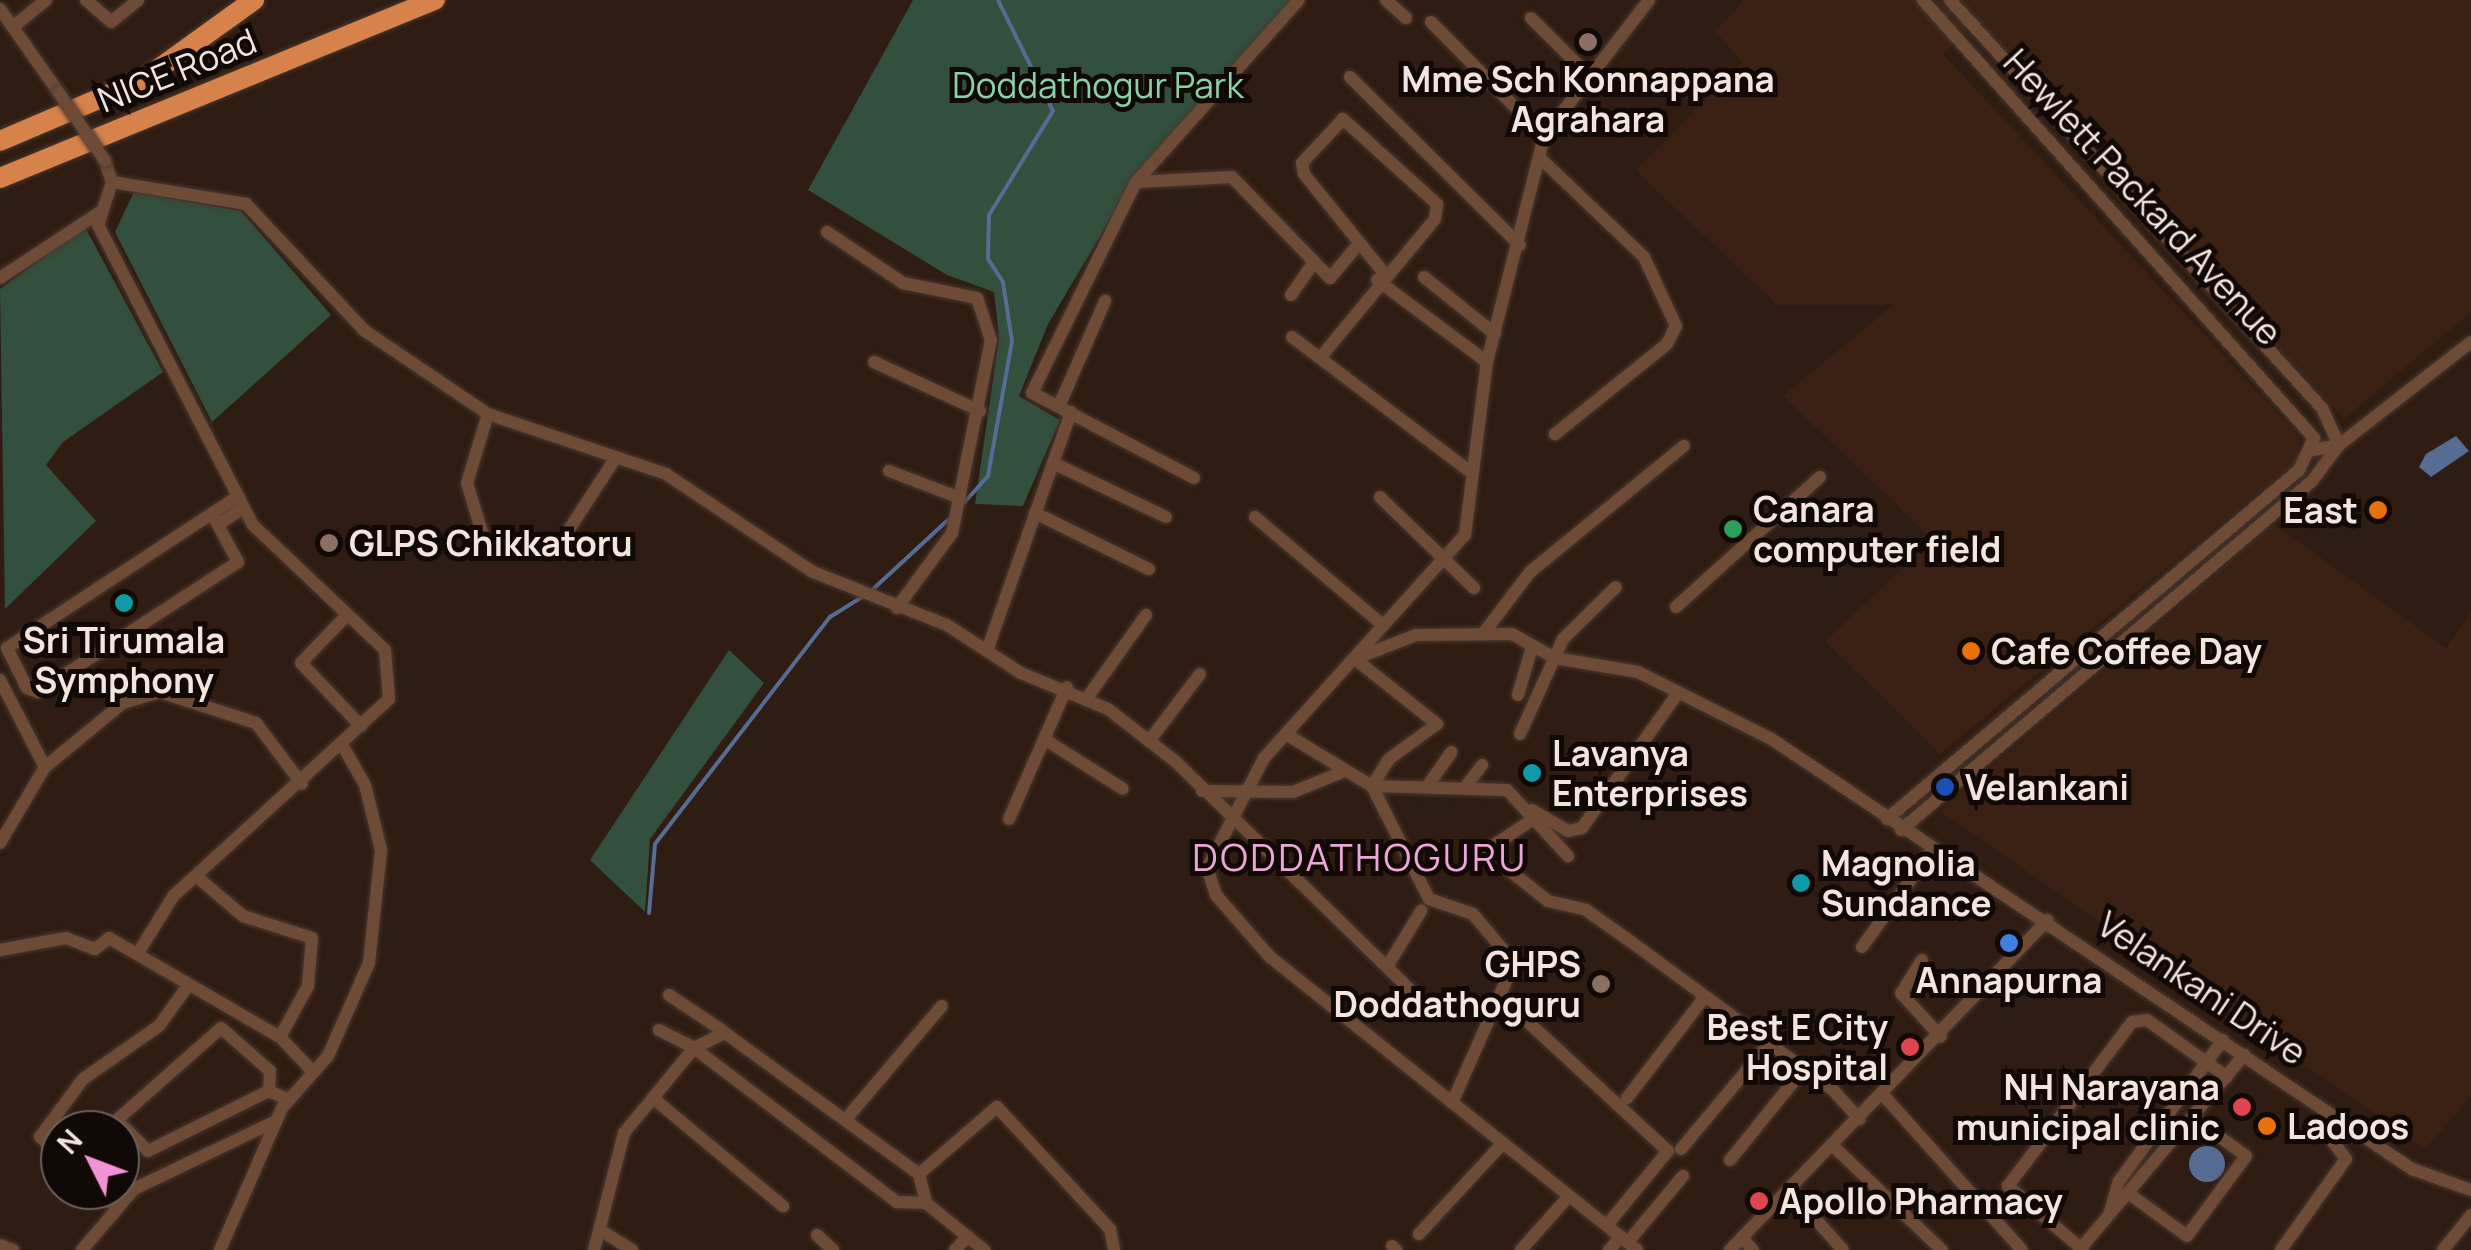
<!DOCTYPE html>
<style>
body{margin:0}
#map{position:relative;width:2471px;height:1250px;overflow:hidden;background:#2f1c12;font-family:Manrope,sans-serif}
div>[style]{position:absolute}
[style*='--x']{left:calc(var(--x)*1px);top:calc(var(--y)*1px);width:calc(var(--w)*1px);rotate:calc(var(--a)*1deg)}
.built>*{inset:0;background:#3b2114}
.green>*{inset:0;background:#334f3e}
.water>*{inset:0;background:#566c92}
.round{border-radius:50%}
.stream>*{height:4px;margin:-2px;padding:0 2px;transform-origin:2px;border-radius:2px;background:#566c92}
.roads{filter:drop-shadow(0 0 2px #4a382f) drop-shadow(0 0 2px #4a382f)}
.minor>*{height:12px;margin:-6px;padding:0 6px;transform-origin:6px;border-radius:6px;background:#6d4b36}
.highway>*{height:20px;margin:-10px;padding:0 10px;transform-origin:10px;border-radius:10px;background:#d7824a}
.bridges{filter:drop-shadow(0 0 2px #4a382f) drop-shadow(0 0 2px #4a382f)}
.minor-bridge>*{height:12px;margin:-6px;padding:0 6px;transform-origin:6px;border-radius:6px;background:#6d4b36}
.dots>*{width:28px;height:28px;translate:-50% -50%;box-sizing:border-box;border:5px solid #110905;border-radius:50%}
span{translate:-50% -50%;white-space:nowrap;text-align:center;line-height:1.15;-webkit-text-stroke:10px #110905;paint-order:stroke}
.street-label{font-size:35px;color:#f3e5de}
.poi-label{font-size:35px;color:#f3e5de;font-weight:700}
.left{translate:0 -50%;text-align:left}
.right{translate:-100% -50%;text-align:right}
.park-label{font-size:35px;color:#89d2a6}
.neighbourhood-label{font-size:38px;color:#eba7d6;letter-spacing:2.5px}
.north{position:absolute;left:40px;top:1110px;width:100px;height:100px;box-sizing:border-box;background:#110905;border:2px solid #6b615c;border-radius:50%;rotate:312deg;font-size:28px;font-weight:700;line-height:40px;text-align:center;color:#f3e5de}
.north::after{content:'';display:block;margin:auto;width:35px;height:45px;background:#f391d6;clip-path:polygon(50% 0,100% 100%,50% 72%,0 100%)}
</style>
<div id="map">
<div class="built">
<div style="clip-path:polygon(1744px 0,2471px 0,2471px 312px,2344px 419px,1976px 23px,1943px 54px,2299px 436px,2297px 461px,1940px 754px,1825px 641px,1933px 540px,1783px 396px,1893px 305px,1777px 305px,1636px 171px,1742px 62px,1715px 31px)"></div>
<div style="clip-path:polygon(2274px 524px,2446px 648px,2471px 612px,2471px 1097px,2425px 1149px,1940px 811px)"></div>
</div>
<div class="green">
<div style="clip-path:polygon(913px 0,1293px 0,1140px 169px,1048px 324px,1019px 396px,1060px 420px,1023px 506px,975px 504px,999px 338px,994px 292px,947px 275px,808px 190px)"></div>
<div style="clip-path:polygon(134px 192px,241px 211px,331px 315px,212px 422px,115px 232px)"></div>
<div style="clip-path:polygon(85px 227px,163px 372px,63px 442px,46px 465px,96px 521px,5px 609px,0 289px)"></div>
<div style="clip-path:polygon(729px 650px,764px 683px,650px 839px,645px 912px,590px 860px)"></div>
</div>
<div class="water">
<div style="clip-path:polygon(2456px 436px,2469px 451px,2431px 477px,2419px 467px,2426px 454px)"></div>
<div class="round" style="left:2189px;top:1146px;width:36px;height:36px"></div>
</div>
<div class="stream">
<div style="--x:961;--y:506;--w:40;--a:-48"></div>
<div style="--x:988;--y:476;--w:137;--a:-79.9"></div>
<div style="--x:1012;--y:341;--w:60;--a:-98.7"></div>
<div style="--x:1003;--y:282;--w:27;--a:-123"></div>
<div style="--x:988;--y:259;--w:44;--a:-88.7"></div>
<div style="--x:989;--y:215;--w:122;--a:-58.4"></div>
<div style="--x:1053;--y:111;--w:124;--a:-116.4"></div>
<div style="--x:871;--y:591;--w:105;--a:-42.7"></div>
<div style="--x:649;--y:913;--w:69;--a:-85"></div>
<div style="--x:655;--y:844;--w:287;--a:-52.4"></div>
<div style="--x:830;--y:617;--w:39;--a:-32"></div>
</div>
<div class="roads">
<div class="minor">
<div style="--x:86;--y:0;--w:33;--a:41"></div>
<div style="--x:111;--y:22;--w:35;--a:-39"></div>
<div style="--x:1386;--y:0;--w:27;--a:42"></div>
<div style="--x:0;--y:9;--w:103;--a:54.9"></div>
<div style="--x:1531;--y:18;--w:79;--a:45"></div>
<div style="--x:1431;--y:22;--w:161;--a:45.3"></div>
<div style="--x:13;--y:27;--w:43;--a:-39.3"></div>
<div style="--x:1350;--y:77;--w:239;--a:44.7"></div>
<div style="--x:1539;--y:157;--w:145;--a:43.6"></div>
<div style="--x:1644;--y:257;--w:76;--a:65.1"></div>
<div style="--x:1676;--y:326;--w:20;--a:117"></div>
<div style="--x:1667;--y:344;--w:144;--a:141.2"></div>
<div style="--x:105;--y:161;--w:22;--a:72"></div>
<div style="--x:112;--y:182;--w:45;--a:108"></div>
<div style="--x:98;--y:225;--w:338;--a:62.7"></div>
<div style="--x:253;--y:525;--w:182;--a:43.4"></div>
<div style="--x:385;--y:650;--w:49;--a:85.3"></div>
<div style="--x:389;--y:699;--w:291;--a:137.6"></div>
<div style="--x:174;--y:895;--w:68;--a:121.8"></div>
<div style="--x:112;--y:182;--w:136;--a:9.3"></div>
<div style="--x:246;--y:204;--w:174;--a:46.9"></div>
<div style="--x:365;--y:331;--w:148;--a:34"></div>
<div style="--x:488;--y:414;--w:188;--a:18.6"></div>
<div style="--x:666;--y:474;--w:177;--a:33.7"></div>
<div style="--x:813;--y:572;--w:144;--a:21.6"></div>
<div style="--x:947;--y:625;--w:88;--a:33"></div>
<div style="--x:1021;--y:673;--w:94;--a:22.5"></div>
<div style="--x:1108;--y:709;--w:86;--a:37.9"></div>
<div style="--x:1176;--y:762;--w:344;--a:44.2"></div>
<div style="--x:1136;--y:182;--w:96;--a:-3"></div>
<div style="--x:1232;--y:177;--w:141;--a:45.9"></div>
<div style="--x:1330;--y:278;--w:42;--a:-49.8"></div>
<div style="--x:827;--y:232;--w:92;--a:33.9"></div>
<div style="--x:903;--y:283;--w:76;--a:11.5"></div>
<div style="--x:977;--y:298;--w:44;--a:71.6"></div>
<div style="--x:991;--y:340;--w:197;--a:101.4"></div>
<div style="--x:952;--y:533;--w:93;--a:126.3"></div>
<div style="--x:1424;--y:277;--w:91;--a:38.8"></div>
<div style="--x:0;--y:278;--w:120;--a:-33.4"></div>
<div style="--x:1377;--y:280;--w:137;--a:36.7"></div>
<div style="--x:1291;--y:295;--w:38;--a:-55"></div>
<div style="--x:1292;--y:337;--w:226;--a:37.1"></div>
<div style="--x:1320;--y:358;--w:180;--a:-50.4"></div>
<div style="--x:1435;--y:219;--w:15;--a:-82"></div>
<div style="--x:1437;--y:204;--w:127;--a:-137.9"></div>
<div style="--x:1343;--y:119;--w:60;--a:133"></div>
<div style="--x:1302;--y:163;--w:11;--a:80"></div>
<div style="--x:1304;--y:174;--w:127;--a:51.1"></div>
<div style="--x:874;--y:362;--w:117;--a:24.8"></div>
<div style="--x:1059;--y:406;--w:115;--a:-66.3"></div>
<div style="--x:2313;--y:450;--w:26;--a:-11"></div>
<div style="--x:2339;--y:445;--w:167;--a:-38"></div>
<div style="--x:1053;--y:463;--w:125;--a:25.5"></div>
<div style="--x:889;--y:471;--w:76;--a:20.8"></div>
<div style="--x:1194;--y:478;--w:183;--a:-152.3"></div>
<div style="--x:1032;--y:393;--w:235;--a:-63.8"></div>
<div style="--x:1136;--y:182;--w:244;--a:-48.2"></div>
<div style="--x:1380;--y:497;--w:131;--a:44.1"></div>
<div style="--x:1035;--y:513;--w:127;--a:26.2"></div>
<div style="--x:212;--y:514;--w:55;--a:61.6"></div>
<div style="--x:238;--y:562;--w:239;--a:147"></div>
<div style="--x:38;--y:692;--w:12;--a:-160"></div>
<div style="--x:27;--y:688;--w:45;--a:-116.6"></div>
<div style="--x:7;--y:648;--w:277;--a:-33.3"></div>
<div style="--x:1255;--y:517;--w:167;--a:40.2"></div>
<div style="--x:219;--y:524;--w:30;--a:-34"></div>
<div style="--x:568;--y:531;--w:86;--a:-56.9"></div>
<div style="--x:482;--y:532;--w:51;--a:-107"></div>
<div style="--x:467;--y:483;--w:72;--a:-73.1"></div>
<div style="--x:1676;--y:607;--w:194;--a:-42.1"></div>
<div style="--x:347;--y:615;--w:66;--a:133.8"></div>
<div style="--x:301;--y:663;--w:87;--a:46.4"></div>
<div style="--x:1483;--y:634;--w:78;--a:-52.8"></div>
<div style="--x:1530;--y:572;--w:199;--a:-39.3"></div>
<div style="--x:989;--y:645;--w:247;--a:-70.6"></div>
<div style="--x:1357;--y:658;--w:63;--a:-21.3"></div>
<div style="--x:1416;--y:635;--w:96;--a:-0.6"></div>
<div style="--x:1512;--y:634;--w:49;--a:29.2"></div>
<div style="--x:1555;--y:658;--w:84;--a:9.6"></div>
<div style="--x:1638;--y:672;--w:151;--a:26.7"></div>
<div style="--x:1773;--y:740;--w:770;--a:33.88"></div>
<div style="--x:2412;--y:1169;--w:63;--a:19.6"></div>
<div style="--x:1355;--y:659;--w:105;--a:38.4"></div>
<div style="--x:1437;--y:724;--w:59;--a:143.9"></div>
<div style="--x:1389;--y:759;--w:32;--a:122"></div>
<div style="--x:1372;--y:786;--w:127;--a:63.2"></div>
<div style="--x:1429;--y:899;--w:46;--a:18.8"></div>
<div style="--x:1473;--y:914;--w:64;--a:50.1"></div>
<div style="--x:1514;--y:963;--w:153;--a:113.9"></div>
<div style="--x:0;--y:680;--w:98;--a:62.7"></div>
<div style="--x:1518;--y:695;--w:50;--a:-73.7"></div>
<div style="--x:1087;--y:698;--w:102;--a:-54.6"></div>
<div style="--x:1520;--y:734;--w:104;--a:-65.6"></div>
<div style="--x:1563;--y:639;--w:74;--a:-44.5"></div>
<div style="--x:1289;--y:736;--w:97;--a:31.1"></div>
<div style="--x:1372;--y:786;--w:135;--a:1.7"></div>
<div style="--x:1507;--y:790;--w:90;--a:47.3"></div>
<div style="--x:1044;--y:739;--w:93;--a:32.3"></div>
<div style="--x:1149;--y:741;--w:84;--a:-52.7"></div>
<div style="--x:1429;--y:784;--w:39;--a:-55"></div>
<div style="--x:1467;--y:785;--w:25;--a:-53"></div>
<div style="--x:1202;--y:791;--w:91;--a:0.6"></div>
<div style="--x:1293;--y:792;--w:56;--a:-22"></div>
<div style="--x:1532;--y:810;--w:42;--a:30.3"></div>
<div style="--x:1568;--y:831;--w:14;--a:-12"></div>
<div style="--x:1582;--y:828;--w:166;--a:-54.6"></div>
<div style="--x:1535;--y:818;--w:60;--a:146.6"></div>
<div style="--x:1485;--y:851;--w:80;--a:38.4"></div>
<div style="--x:1548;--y:901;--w:39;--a:13"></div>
<div style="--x:1586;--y:910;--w:54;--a:35.2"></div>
<div style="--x:1630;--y:941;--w:253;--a:36.3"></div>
<div style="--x:1834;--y:1091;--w:38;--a:48"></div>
<div style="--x:1009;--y:819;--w:144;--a:-66.3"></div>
<div style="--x:1887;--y:819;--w:540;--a:-40.27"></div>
<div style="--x:2299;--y:470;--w:35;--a:-65"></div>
<div style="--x:2314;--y:438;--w:587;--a:-131.76"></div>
<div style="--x:1901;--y:830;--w:539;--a:-40.34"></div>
<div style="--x:2312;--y:481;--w:45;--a:-53.1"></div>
<div style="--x:2339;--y:445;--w:41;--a:-114.7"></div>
<div style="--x:2322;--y:408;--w:552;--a:-132.36"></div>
<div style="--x:0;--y:843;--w:88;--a:-59.4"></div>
<div style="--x:45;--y:767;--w:101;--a:-39.4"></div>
<div style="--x:123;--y:703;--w:39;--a:-17"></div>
<div style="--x:160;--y:692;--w:101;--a:17.9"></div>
<div style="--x:256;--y:723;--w:76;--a:53"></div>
<div style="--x:196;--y:876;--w:62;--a:40.4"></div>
<div style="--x:243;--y:916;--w:72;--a:17.7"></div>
<div style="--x:312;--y:938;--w:48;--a:94.8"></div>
<div style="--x:308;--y:986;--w:58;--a:118.8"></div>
<div style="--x:280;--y:1037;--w:48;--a:46.7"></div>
<div style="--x:1862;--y:947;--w:120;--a:-54.2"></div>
<div style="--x:0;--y:950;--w:67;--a:-10.3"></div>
<div style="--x:66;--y:938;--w:31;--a:21"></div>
<div style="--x:95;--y:949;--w:18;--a:-38"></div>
<div style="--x:109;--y:938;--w:198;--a:30.1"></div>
<div style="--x:1922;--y:960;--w:39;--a:122"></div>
<div style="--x:1901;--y:993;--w:59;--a:47.7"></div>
<div style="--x:1387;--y:967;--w:66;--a:-58.7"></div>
<div style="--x:669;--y:995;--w:65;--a:33.7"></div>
<div style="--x:1502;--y:998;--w:226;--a:42.7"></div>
<div style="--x:1668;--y:1151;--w:96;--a:129.5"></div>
<div style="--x:659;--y:1030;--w:39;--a:27"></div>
<div style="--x:694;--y:1048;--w:34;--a:-26"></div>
<div style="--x:725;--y:1033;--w:240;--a:36"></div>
<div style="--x:919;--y:1174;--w:30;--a:76"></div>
<div style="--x:269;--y:1091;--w:20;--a:-87"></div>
<div style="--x:270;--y:1071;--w:65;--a:-138.7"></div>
<div style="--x:221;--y:1028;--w:139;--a:138.5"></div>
<div style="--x:117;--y:1120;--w:44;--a:45"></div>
<div style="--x:148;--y:1151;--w:135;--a:-26.4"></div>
<div style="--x:269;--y:1091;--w:22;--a:24"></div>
<div style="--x:1885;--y:1097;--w:205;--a:48.2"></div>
<div style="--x:1627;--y:1098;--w:126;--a:-52.4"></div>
<div style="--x:654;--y:1099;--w:168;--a:39.7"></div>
<div style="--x:846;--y:1119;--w:148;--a:-49.7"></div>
<div style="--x:1832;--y:1145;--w:152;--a:43.7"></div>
<div style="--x:1681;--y:1149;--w:134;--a:-50.1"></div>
<div style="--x:60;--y:1156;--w:28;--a:-136"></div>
<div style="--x:40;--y:1137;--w:72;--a:-53.4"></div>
<div style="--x:83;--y:1079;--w:93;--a:-34.9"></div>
<div style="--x:159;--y:1026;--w:48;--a:-54.3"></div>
<div style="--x:1730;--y:1160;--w:116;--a:-51"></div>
<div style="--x:919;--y:1174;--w:103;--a:-40.7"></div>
<div style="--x:997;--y:1107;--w:166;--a:47.2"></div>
<div style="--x:1110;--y:1229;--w:21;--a:79"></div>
<div style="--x:1789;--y:1189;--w:81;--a:48.5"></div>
<div style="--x:97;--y:1190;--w:27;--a:42"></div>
<div style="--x:2132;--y:1196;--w:68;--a:36"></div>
<div style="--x:2187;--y:1236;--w:99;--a:-53.6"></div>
<div style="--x:2246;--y:1156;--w:63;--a:-144"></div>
<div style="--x:2110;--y:1212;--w:32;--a:-74"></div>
<div style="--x:2119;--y:1181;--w:175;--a:-53.6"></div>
<div style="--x:600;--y:1230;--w:38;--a:32"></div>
<div style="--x:1419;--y:1234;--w:124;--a:-47.3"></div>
<div style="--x:817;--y:1235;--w:22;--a:43"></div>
<div style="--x:1743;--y:1239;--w:15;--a:48"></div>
<div style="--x:1628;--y:1242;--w:86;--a:-50.2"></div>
<div style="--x:0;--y:1245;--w:14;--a:21"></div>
<div style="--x:1392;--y:1246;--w:6;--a:45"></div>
<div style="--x:2081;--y:1248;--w:253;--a:-49.8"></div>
<div style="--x:82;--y:1250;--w:80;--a:-49.6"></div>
<div style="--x:134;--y:1189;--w:157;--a:-25.6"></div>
<div style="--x:220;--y:1250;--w:155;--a:-66.4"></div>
<div style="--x:282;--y:1108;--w:69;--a:-48.5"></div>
<div style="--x:328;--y:1056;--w:102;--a:-66.2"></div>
<div style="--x:369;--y:963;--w:114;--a:-83.9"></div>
<div style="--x:381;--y:850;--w:67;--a:-103.8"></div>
<div style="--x:365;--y:785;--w:43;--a:-119.6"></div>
<div style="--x:594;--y:1250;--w:121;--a:-75.6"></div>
<div style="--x:624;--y:1133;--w:110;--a:-50.5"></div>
<div style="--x:694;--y:1048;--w:255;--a:37.2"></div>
<div style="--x:897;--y:1202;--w:29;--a:2"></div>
<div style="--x:926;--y:1203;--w:75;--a:39"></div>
<div style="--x:955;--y:1250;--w:19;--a:-47"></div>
<div style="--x:1521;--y:1250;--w:72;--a:-48.4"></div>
<div style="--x:1609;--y:1250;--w:18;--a:-47"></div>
<div style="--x:1637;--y:1250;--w:470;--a:-141.4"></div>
<div style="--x:1270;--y:957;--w:82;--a:-131.1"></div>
<div style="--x:1216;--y:895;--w:28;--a:-108"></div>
<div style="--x:1207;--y:868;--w:124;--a:-62.6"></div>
<div style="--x:1264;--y:758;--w:300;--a:-48"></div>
<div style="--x:1465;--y:535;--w:174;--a:-82.8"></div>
<div style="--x:1487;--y:362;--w:233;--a:-75.8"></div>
<div style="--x:1544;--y:136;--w:172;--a:-52.3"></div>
<div style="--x:1730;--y:1250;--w:458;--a:-46.1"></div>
<div style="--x:2083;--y:1250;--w:99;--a:-139.5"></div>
<div style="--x:2008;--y:1186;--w:206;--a:-52.9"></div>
<div style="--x:2132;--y:1022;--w:15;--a:-8"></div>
<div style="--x:2147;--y:1020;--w:98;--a:35.5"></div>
<div style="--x:2281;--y:1250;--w:112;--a:-54.5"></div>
<div style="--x:2346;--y:1159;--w:21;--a:-127"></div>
<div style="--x:2333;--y:1142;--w:23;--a:-56"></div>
<div style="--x:2443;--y:1250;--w:45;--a:-51.3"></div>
</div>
<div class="highway">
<div style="--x:0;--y:141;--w:155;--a:-23.1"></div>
<div style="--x:143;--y:80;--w:137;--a:-35.8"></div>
<div style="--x:0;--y:178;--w:470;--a:-22.3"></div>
</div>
</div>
<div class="bridges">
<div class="minor-bridge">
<div style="--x:59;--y:93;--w:82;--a:55.9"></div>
</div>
</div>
<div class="dots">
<div style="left:1588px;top:42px;background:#8d6e63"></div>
<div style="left:2378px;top:510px;background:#e8710a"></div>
<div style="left:1733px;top:529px;background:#2e9e5b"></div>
<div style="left:329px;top:543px;background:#8d6e63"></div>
<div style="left:124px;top:603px;background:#0f9aa8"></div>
<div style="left:1971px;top:651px;background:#e8710a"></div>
<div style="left:1532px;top:773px;background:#0f9aa8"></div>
<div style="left:1945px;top:787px;background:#1a4fb4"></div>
<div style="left:1801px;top:883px;background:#0f9aa8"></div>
<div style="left:2009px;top:943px;background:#3f7fe0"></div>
<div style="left:1601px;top:984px;background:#8d6e63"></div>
<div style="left:1910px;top:1047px;background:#e0444e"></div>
<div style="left:2242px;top:1107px;background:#e0444e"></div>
<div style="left:2267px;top:1126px;background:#e8710a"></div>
<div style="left:1759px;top:1201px;background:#e0444e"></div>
</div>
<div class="street-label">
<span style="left:177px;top:70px;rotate:-22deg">NICE Road</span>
<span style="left:2143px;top:197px;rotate:47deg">Hewlett Packard Avenue</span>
<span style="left:2202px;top:988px;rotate:34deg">Velankani Drive</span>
</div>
<div class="poi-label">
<span style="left:1588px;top:99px">Mme Sch Konnappana<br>Agrahara</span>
<span class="left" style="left:1753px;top:529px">Canara<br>computer field</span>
<span class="right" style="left:2358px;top:510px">East</span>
<span class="left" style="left:349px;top:543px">GLPS Chikkatoru</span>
<span style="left:124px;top:660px">Sri Tirumala<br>Symphony</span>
<span class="left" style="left:1991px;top:651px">Cafe Coffee Day</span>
<span class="left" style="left:1552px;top:773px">Lavanya<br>Enterprises</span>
<span class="left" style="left:1965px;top:787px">Velankani</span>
<span class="left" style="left:1821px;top:883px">Magnolia<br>Sundance</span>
<span class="right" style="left:1581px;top:984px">GHPS<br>Doddathoguru</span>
<span style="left:2009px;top:980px">Annapurna</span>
<span class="right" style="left:1888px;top:1047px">Best E City<br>Hospital</span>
<span class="right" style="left:2220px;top:1107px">NH Narayana<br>municipal clinic</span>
<span class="left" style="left:2287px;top:1126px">Ladoos</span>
<span class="left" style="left:1779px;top:1201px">Apollo Pharmacy</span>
</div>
<div class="park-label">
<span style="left:1098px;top:85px">Doddathogur Park</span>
</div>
<div class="neighbourhood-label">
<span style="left:1360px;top:857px">DODDATHOGURU</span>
</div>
<div class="north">N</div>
</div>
